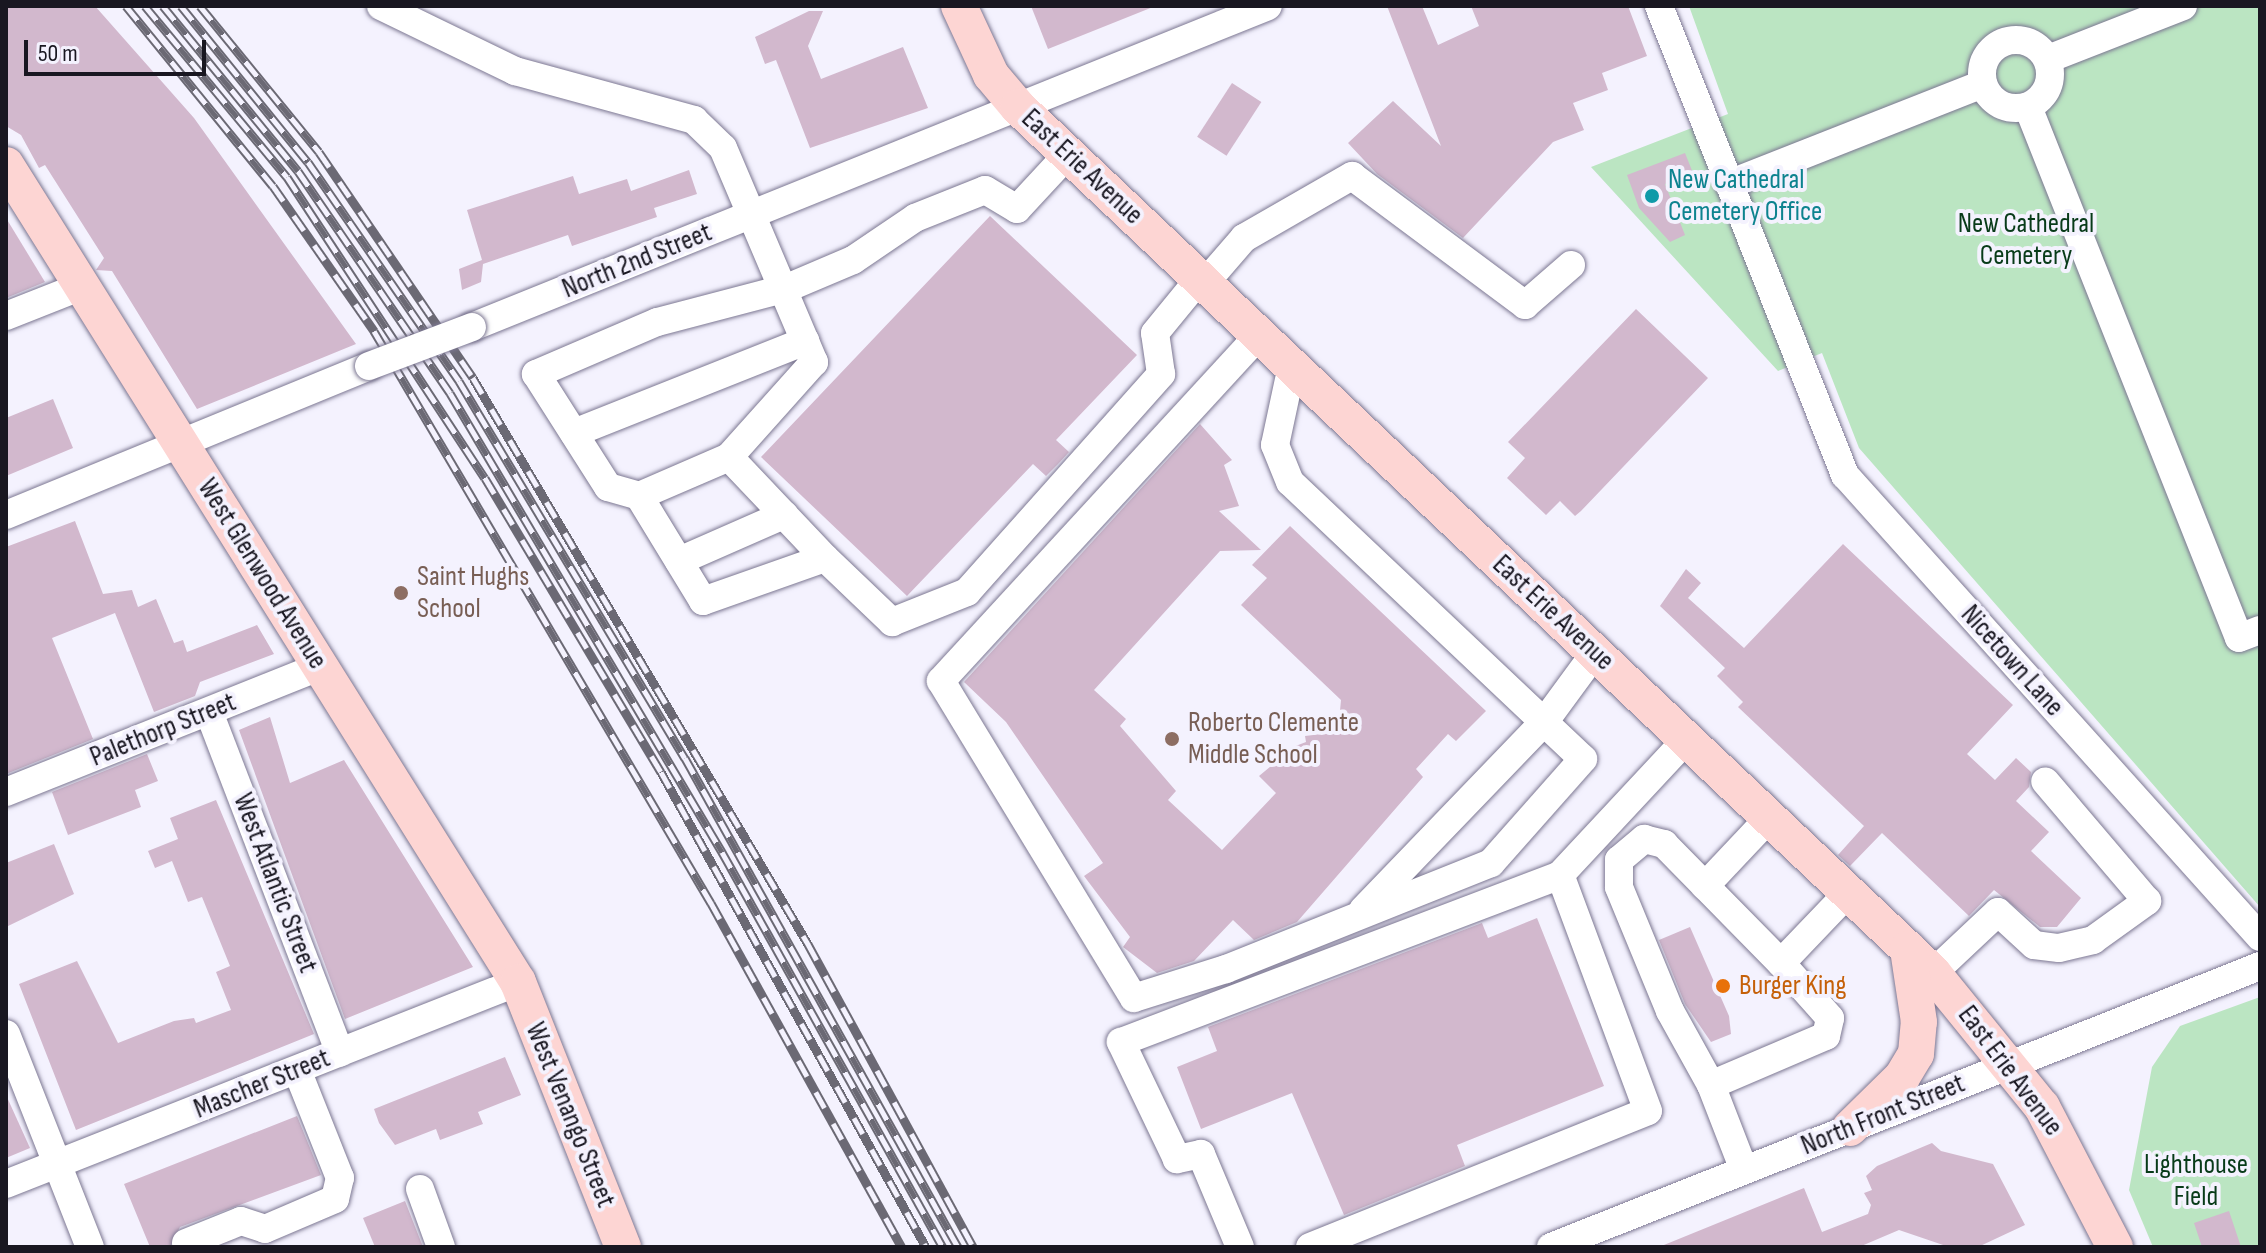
<!DOCTYPE html>
<style>
body{margin:0}
#map{position:relative;width:2266px;height:1253px;overflow:hidden;background:#f4f2fe;font-family:"Sofia Sans Condensed",sans-serif}
div>[style]{position:absolute}
[style*='--x']{left:calc(var(--x)*1px);top:calc(var(--y)*1px);width:calc(var(--w)*1px);rotate:calc(var(--a)*1deg)}
.green>*{inset:0;background:#bbe5c2}
.building>*{inset:0;background:#d2b8cd;transform-origin:0 0}
.roads{filter:drop-shadow(0 0 2px #7c7792) drop-shadow(0 0 2px #7c7792)}
.minor>*{height:28px;margin:-14px;padding:0 14px;transform-origin:14px;border-radius:14px;background:#fff}
.minor>.ring{margin:-14px;padding:0;box-sizing:content-box;background:none;border:28px solid #fff;border-radius:50%}
.major>*{height:36px;margin:-18px;padding:0 18px;transform-origin:18px;border-radius:18px;background:#fdd5d3}
.rail>*{height:9px;margin-top:-4.5px;transform-origin:0;background:repeating-linear-gradient(90deg,#f4f2fe 0 18px,#6b6974 0 36px);box-sizing:border-box;border-block:2px solid #6b6974}
.bridges{filter:drop-shadow(0 0 2px #7c7792) drop-shadow(0 0 2px #7c7792)}
.minor-bridge>*{height:28px;margin:-14px;padding:0 14px;transform-origin:14px;border-radius:14px;background:#fff}
.dots>*{width:22px;height:22px;translate:-50% -50%;box-sizing:border-box;border:4px solid #f4f2fe;border-radius:50%}
span{translate:-50% -50%;white-space:nowrap;text-align:center;line-height:1.15;-webkit-text-stroke:8px #f4f2fe;paint-order:stroke}
.street-label{font-size:28px;color:#191721}
.culture-label{font-size:28px;color:#0d838f}
.left{translate:0 -50%;text-align:left}
.park-label{font-size:28px;color:#083b19}
.education-label{font-size:28px;color:#785e54}
.food-label{font-size:28px;color:#c56008}
.frame{position:absolute;inset:0;border:8px solid #191721;pointer-events:none}
.scale{position:absolute;left:24px;top:40px;width:182px;height:36px;box-sizing:border-box;border:4px solid #191721;border-top:0;padding-left:10px;font-size:24px;line-height:28px;white-space:nowrap;color:#191721;-webkit-text-stroke:6px #f4f2fe;paint-order:stroke}
</style>
<div id="map">
<div class="green">
<div style="clip-path:polygon(1689px 6px,2260px 6px,2260px 907px,1859px 448px,1822px 353px,1778px 371px,1591px 167px,1728px 114px)"></div>
<div style="clip-path:polygon(2260px 997px,2260px 1247px,2153px 1247px,2129px 1190px,2152px 1067px,2180px 1026px)"></div>
</div>
<div class="building">
<div style="clip-path:polygon(6px 6px,95px 6px,194px 118px,356px 344px,197px 409px,112px 271px,96px 270px,104px 258px,45px 165px,39px 168px,21px 135px,6px 126px)"></div>
<div style="clip-path:polygon(1031px 6px,1153px 6px,1153px 7px,1048px 49px)"></div>
<div style="clip-path:polygon(1387px 6px,1422px 6px,1438px 45px,1479px 26px,1471px 6px,1628px 6px,1647px 56px,1602px 73px,1608px 90px,1573px 103px,1584px 130px,1553px 142px,1463px 238px,1377px 174px,1348px 143px,1393px 101px,1441px 146px)"></div>
<div style="clip-path:polygon(809px 11px,823px 11px,808px 46px,821px 79px,903px 47px,928px 108px,810px 148px,776px 60px,765px 64px,755px 37px)"></div>
<div style="left:1232px;top:83px;width:35px;height:64px;rotate:33deg"></div>
<div style="clip-path:polygon(1685px 153px,1693px 173px,1665px 184px,1685px 235px,1670px 242px,1639px 208px,1627px 175px)"></div>
<div style="clip-path:polygon(689px 170px,697px 194px,654px 208px,657px 217px,572px 246px,568px 235px,483px 264px,481px 282px,462px 290px,459px 269px,482px 260px,467px 210px,573px 176px,579px 194px,627px 179px,631px 191px)"></div>
<div style="clip-path:polygon(990px 216px,1137px 355px,1056px 440px,1069px 452px,1059px 463px,1046px 476px,1033px 464px,907px 596px,761px 457px)"></div>
<div style="clip-path:polygon(6px 218px,45px 282px,6px 298px)"></div>
<div style="clip-path:polygon(1636px 309px,1708px 378px,1581px 511px,1575px 516px,1560px 501px,1546px 515px,1507px 478px,1525px 458px,1508px 442px)"></div>
<div style="clip-path:polygon(53px 399px,73px 448px,6px 476px,6px 418px)"></div>
<div style="clip-path:polygon(1200px 424px,1232px 460px,1224px 465px,1239px 506px,1219px 511px,1261px 550px,1220px 551px,1094px 690px,1126px 719px,1120px 726px,1176px 791px,1168px 800px,1222px 850px,1276px 793px,1259px 776px,1282px 757px,1280px 752px,1306px 742px,1305px 736px,1338px 732px,1341px 700px,1241px 605px,1267px 578px,1252px 565px,1290px 526px,1486px 711px,1456px 741px,1448px 734px,1416px 769px,1423px 777px,1297px 922px,1254px 940px,1233px 920px,1194px 961px,1157px 973px,1123px 947px,1130px 937px,1084px 876px,1103px 863px,1006px 722px,964px 682px)"></div>
<div style="clip-path:polygon(75px 521px,103px 594px,132px 590px,138px 607px,156px 599px,174px 643px,183px 640px,187px 652px,257px 625px,274px 654px,200px 682px,195px 696px,154px 712px,115px 613px,52px 638px,93px 739px,6px 774px,6px 547px)"></div>
<div style="clip-path:polygon(1843px 544px,2013px 705px,1967px 754px,1995px 780px,2016px 758px,2031px 772px,2029px 787px,2016px 801px,2049px 832px,2031px 851px,2081px 898px,2057px 927px,2040px 927px,1994px 890px,1969px 916px,1882px 833px,1850px 866px,1838px 855px,1864px 826px,1738px 707px,1743px 702px,1717px 676px,1725px 668px,1660px 606px,1686px 569px,1701px 583px,1688px 598px,1744px 648px)"></div>
<div style="clip-path:polygon(270px 717px,290px 783px,344px 760px,473px 967px,345px 1019px,239px 730px)"></div>
<div style="clip-path:polygon(147px 754px,158px 781px,135px 790px,141px 807px,68px 835px,52px 792px)"></div>
<div style="clip-path:polygon(216px 800px,314px 1034px,76px 1130px,19px 984px,77px 961px,118px 1043px,174px 1021px,194px 1018px,196px 1023px,231px 1010px,216px 972px,230px 966px,202px 897px,188px 902px,172px 861px,155px 868px,148px 851px,178px 839px,170px 818px)"></div>
<div style="clip-path:polygon(54px 844px,74px 894px,6px 927px,6px 863px)"></div>
<div style="clip-path:polygon(1537px 918px,1604px 1086px,1457px 1145px,1465px 1166px,1344px 1215px,1292px 1093px,1201px 1129px,1177px 1067px,1217px 1051px,1208px 1027px,1482px 923px,1488px 938px)"></div>
<div style="clip-path:polygon(1690px 927px,1729px 1016px,1731px 1034px,1711px 1042px,1685px 1004px,1659px 940px)"></div>
<div style="clip-path:polygon(505px 1057px,521px 1095px,478px 1112px,483px 1124px,440px 1140px,436px 1129px,395px 1145px,379px 1123px,374px 1109px)"></div>
<div style="clip-path:polygon(6px 1095px,30px 1148px,6px 1158px)"></div>
<div style="clip-path:polygon(297px 1116px,321px 1175px,180px 1227px,170px 1247px,150px 1247px,124px 1184px)"></div>
<div style="clip-path:polygon(1932px 1143px,1941px 1151px,1993px 1164px,2025px 1225px,1978px 1247px,1949px 1247px,1899px 1230px,1859px 1247px,1659px 1247px,1804px 1188px,1822px 1232px,1868px 1214px,1871px 1205px,1864px 1193px,1872px 1190px,1866px 1176px,1877px 1166px)"></div>
<div style="clip-path:polygon(405px 1201px,423px 1247px,375px 1247px,363px 1218px)"></div>
<div style="clip-path:polygon(2229px 1211px,2241px 1247px,2202px 1247px,2194px 1223px)"></div>
</div>
<div class="roads">
<div class="minor">
<div style="--x:381;--y:6;--w:149;--a:25.9"></div>
<div style="--x:515;--y:71;--w:186;--a:15.3"></div>
<div style="--x:694;--y:120;--w:40;--a:44"></div>
<div style="--x:723;--y:148;--w:233;--a:67"></div>
<div style="--x:814;--y:362;--w:127;--a:131.8"></div>
<div style="--x:729;--y:457;--w:139;--a:46.5"></div>
<div style="--x:1659;--y:6;--w:505;--a:68.37"></div>
<div style="--x:1845;--y:475;--w:621;--a:48.07"></div>
<div class="ring" style="left:1982px;top:40px;width:40px;height:40px"></div>
<div style="--x:2048;--y:59;--w:145;--a:-21.4"></div>
<div style="--x:2028;--y:107;--w:571;--a:68.33"></div>
<div style="--x:2239;--y:638;--w:22;--a:-21"></div>
<div style="--x:1068;--y:154;--w:75;--a:132.8"></div>
<div style="--x:1017;--y:209;--w:37;--a:-149"></div>
<div style="--x:985;--y:190;--w:75;--a:158.2"></div>
<div style="--x:915;--y:218;--w:75;--a:145.9"></div>
<div style="--x:853;--y:260;--w:72;--a:157"></div>
<div style="--x:787;--y:288;--w:134;--a:165.3"></div>
<div style="--x:657;--y:322;--w:132;--a:156.7"></div>
<div style="--x:536;--y:374;--w:134;--a:57.5"></div>
<div style="--x:608;--y:487;--w:32;--a:16"></div>
<div style="--x:639;--y:496;--w:123;--a:58.6"></div>
<div style="--x:703;--y:601;--w:129;--a:-19.4"></div>
<div style="--x:825;--y:558;--w:93;--a:43.7"></div>
<div style="--x:892;--y:622;--w:81;--a:-21.8"></div>
<div style="--x:967;--y:592;--w:292;--a:-48.3"></div>
<div style="--x:1161;--y:374;--w:41;--a:-98.3"></div>
<div style="--x:1155;--y:333;--w:71;--a:-50.7"></div>
<div style="--x:1729;--y:184;--w:273;--a:-21.5"></div>
<div style="--x:1205;--y:283;--w:60;--a:-49.1"></div>
<div style="--x:1244;--y:238;--w:125;--a:-29.9"></div>
<div style="--x:1352;--y:176;--w:216;--a:36.7"></div>
<div style="--x:1525;--y:305;--w:61;--a:-41"></div>
<div style="--x:6;--y:316;--w:82;--a:-21.5"></div>
<div style="--x:472;--y:327;--w:858;--a:-21.96"></div>
<div style="--x:1259;--y:335;--w:470;--a:132.6"></div>
<div style="--x:941;--y:681;--w:371;--a:58.7"></div>
<div style="--x:1134;--y:998;--w:96;--a:-17.5"></div>
<div style="--x:1226;--y:969;--w:285;--a:-21.8"></div>
<div style="--x:1491;--y:863;--w:139;--a:-48.5"></div>
<div style="--x:1583;--y:759;--w:403;--a:-136.6"></div>
<div style="--x:1290;--y:482;--w:40;--a:-112"></div>
<div style="--x:1275;--y:445;--w:81;--a:-77.9"></div>
<div style="--x:574;--y:433;--w:249;--a:-21.7"></div>
<div style="--x:639;--y:496;--w:98;--a:-23.4"></div>
<div style="--x:6;--y:515;--w:392;--a:-22.3"></div>
<div style="--x:679;--y:561;--w:115;--a:-23.7"></div>
<div style="--x:209;--y:712;--w:365;--a:69"></div>
<div style="--x:6;--y:792;--w:337;--a:-21.8"></div>
<div style="--x:1705;--y:886;--w:93;--a:-46.7"></div>
<div style="--x:1363;--y:910;--w:262;--a:-46.1"></div>
<div style="--x:1545;--y:721;--w:84;--a:-53.7"></div>
<div style="--x:1933;--y:973;--w:89;--a:-43.2"></div>
<div style="--x:1998;--y:912;--w:49;--a:42.5"></div>
<div style="--x:2034;--y:945;--w:25;--a:7"></div>
<div style="--x:2059;--y:948;--w:35;--a:-13"></div>
<div style="--x:2093;--y:940;--w:67;--a:-35.8"></div>
<div style="--x:2147;--y:901;--w:157;--a:-130.4"></div>
<div style="--x:6;--y:1034;--w:229;--a:68.5"></div>
<div style="--x:1711;--y:1085;--w:85;--a:-119"></div>
<div style="--x:1670;--y:1011;--w:134;--a:-112.4"></div>
<div style="--x:1619;--y:887;--w:27;--a:-90"></div>
<div style="--x:1619;--y:860;--w:33;--a:-40"></div>
<div style="--x:1644;--y:839;--w:21;--a:14"></div>
<div style="--x:1664;--y:844;--w:167;--a:45.5"></div>
<div style="--x:1744;--y:1170;--w:91;--a:-111.2"></div>
<div style="--x:1711;--y:1085;--w:125;--a:-23.1"></div>
<div style="--x:1826;--y:1036;--w:18;--a:-77"></div>
<div style="--x:1830;--y:1018;--w:74;--a:-131.7"></div>
<div style="--x:1781;--y:963;--w:97;--a:-46.3"></div>
<div style="--x:6;--y:1184;--w:550;--a:-21.53"></div>
<div style="--x:420;--y:1189;--w:62;--a:70.1"></div>
<div style="--x:186;--y:1243;--w:59;--a:-21.8"></div>
<div style="--x:241;--y:1221;--w:25;--a:18"></div>
<div style="--x:265;--y:1229;--w:76;--a:-23.2"></div>
<div style="--x:335;--y:1199;--w:22;--a:-77"></div>
<div style="--x:340;--y:1178;--w:116;--a:-111.7"></div>
<div style="--x:1240;--y:1247;--w:101;--a:-112.8"></div>
<div style="--x:1201;--y:1154;--w:25;--a:168"></div>
<div style="--x:1177;--y:1159;--w:130;--a:-115.6"></div>
<div style="--x:1121;--y:1042;--w:470;--a:-20.8"></div>
<div style="--x:1560;--y:875;--w:186;--a:-47"></div>
<div style="--x:1310;--y:1247;--w:364;--a:-21.9"></div>
<div style="--x:1648;--y:1111;--w:252;--a:-110.4"></div>
<div style="--x:1551;--y:1247;--w:763;--a:-21.62"></div>
</div>
<div class="major">
<div style="--x:959;--y:6;--w:76;--a:65.1"></div>
<div style="--x:991;--y:75;--w:42;--a:49.8"></div>
<div style="--x:1018;--y:107;--w:1260;--a:43.42"></div>
<div style="--x:1933;--y:973;--w:173;--a:50.9"></div>
<div style="--x:2042;--y:1107;--w:158;--a:62.5"></div>
<div style="--x:6;--y:165;--w:964;--a:57.93"></div>
<div style="--x:518;--y:982;--w:285;--a:68.4"></div>
<div style="--x:1850;--y:1128;--w:73;--a:-44.4"></div>
<div style="--x:1902;--y:1077;--w:27;--a:-59"></div>
<div style="--x:1916;--y:1054;--w:32;--a:-85"></div>
<div style="--x:1919;--y:1022;--w:74;--a:-98.6"></div>
</div>
</div>
<div class="rail">
<div style="--x:126;--y:6;--w:232;--a:50.8"></div>
<div style="--x:273;--y:186;--w:177;--a:55.1"></div>
<div style="--x:374;--y:331;--w:664;--a:59.5"></div>
<div style="--x:711;--y:903;--w:393;--a:61"></div>
<div style="--x:145;--y:6;--w:222;--a:50.3"></div>
<div style="--x:287;--y:177;--w:360;--a:56.7"></div>
<div style="--x:485;--y:478;--w:343;--a:59.1"></div>
<div style="--x:661;--y:772;--w:544;--a:60.84"></div>
<div style="--x:163;--y:6;--w:213;--a:50.7"></div>
<div style="--x:298;--y:171;--w:269;--a:55.6"></div>
<div style="--x:450;--y:393;--w:534;--a:59.35"></div>
<div style="--x:722;--y:852;--w:453;--a:60.8"></div>
<div style="--x:181;--y:6;--w:201;--a:50.9"></div>
<div style="--x:308;--y:162;--w:266;--a:55.4"></div>
<div style="--x:459;--y:381;--w:440;--a:59.1"></div>
<div style="--x:685;--y:758;--w:560;--a:60.83"></div>
<div style="--x:200;--y:6;--w:188;--a:50.8"></div>
<div style="--x:319;--y:152;--w:273;--a:55.7"></div>
<div style="--x:473;--y:378;--w:658;--a:59.38"></div>
<div style="--x:808;--y:944;--w:345;--a:61.4"></div>
</div>
<div class="bridges">
<div class="minor-bridge">
<div style="--x:369;--y:366;--w:110;--a:-20.7"></div>
</div>
</div>
<div class="dots">
<div style="left:1652px;top:196px;background:#0f9aa8"></div>
<div style="left:401px;top:593px;background:#8d6e63"></div>
<div style="left:1172px;top:739px;background:#8d6e63"></div>
<div style="left:1723px;top:986px;background:#e8710a"></div>
</div>
<div class="street-label">
<span style="left:1082px;top:167px;rotate:43deg">East Erie Avenue</span>
<span style="left:637px;top:261px;rotate:-22deg">North 2nd Street</span>
<span style="left:262px;top:574px;rotate:58deg">West Glenwood Avenue</span>
<span style="left:1553px;top:613px;rotate:43deg">East Erie Avenue</span>
<span style="left:2012px;top:661px;rotate:48deg">Nicetown Lane</span>
<span style="left:163px;top:730px;rotate:-22deg">Palethorp Street</span>
<span style="left:275px;top:883px;rotate:69deg">West Atlantic Street</span>
<span style="left:2010px;top:1071px;rotate:53deg">East Erie Avenue</span>
<span style="left:262px;top:1084px;rotate:-22deg">Mascher Street</span>
<span style="left:570px;top:1115px;rotate:68deg">West Venango Street</span>
<span style="left:1883px;top:1115px;rotate:-22deg">North Front Street</span>
</div>
<div class="culture-label">
<span class="left" style="left:1668px;top:196px">New Cathedral<br>Cemetery Office</span>
</div>
<div class="park-label">
<span style="left:2026px;top:240px">New Cathedral<br>Cemetery</span>
<span style="left:2196px;top:1181px">Lighthouse<br>Field</span>
</div>
<div class="education-label">
<span class="left" style="left:417px;top:593px">Saint Hughs<br>School</span>
<span class="left" style="left:1188px;top:739px">Roberto Clemente<br>Middle School</span>
</div>
<div class="food-label">
<span class="left" style="left:1739px;top:986px">Burger King</span>
</div>
<div class="frame"></div>
<div class="scale">50 m</div>
</div>
